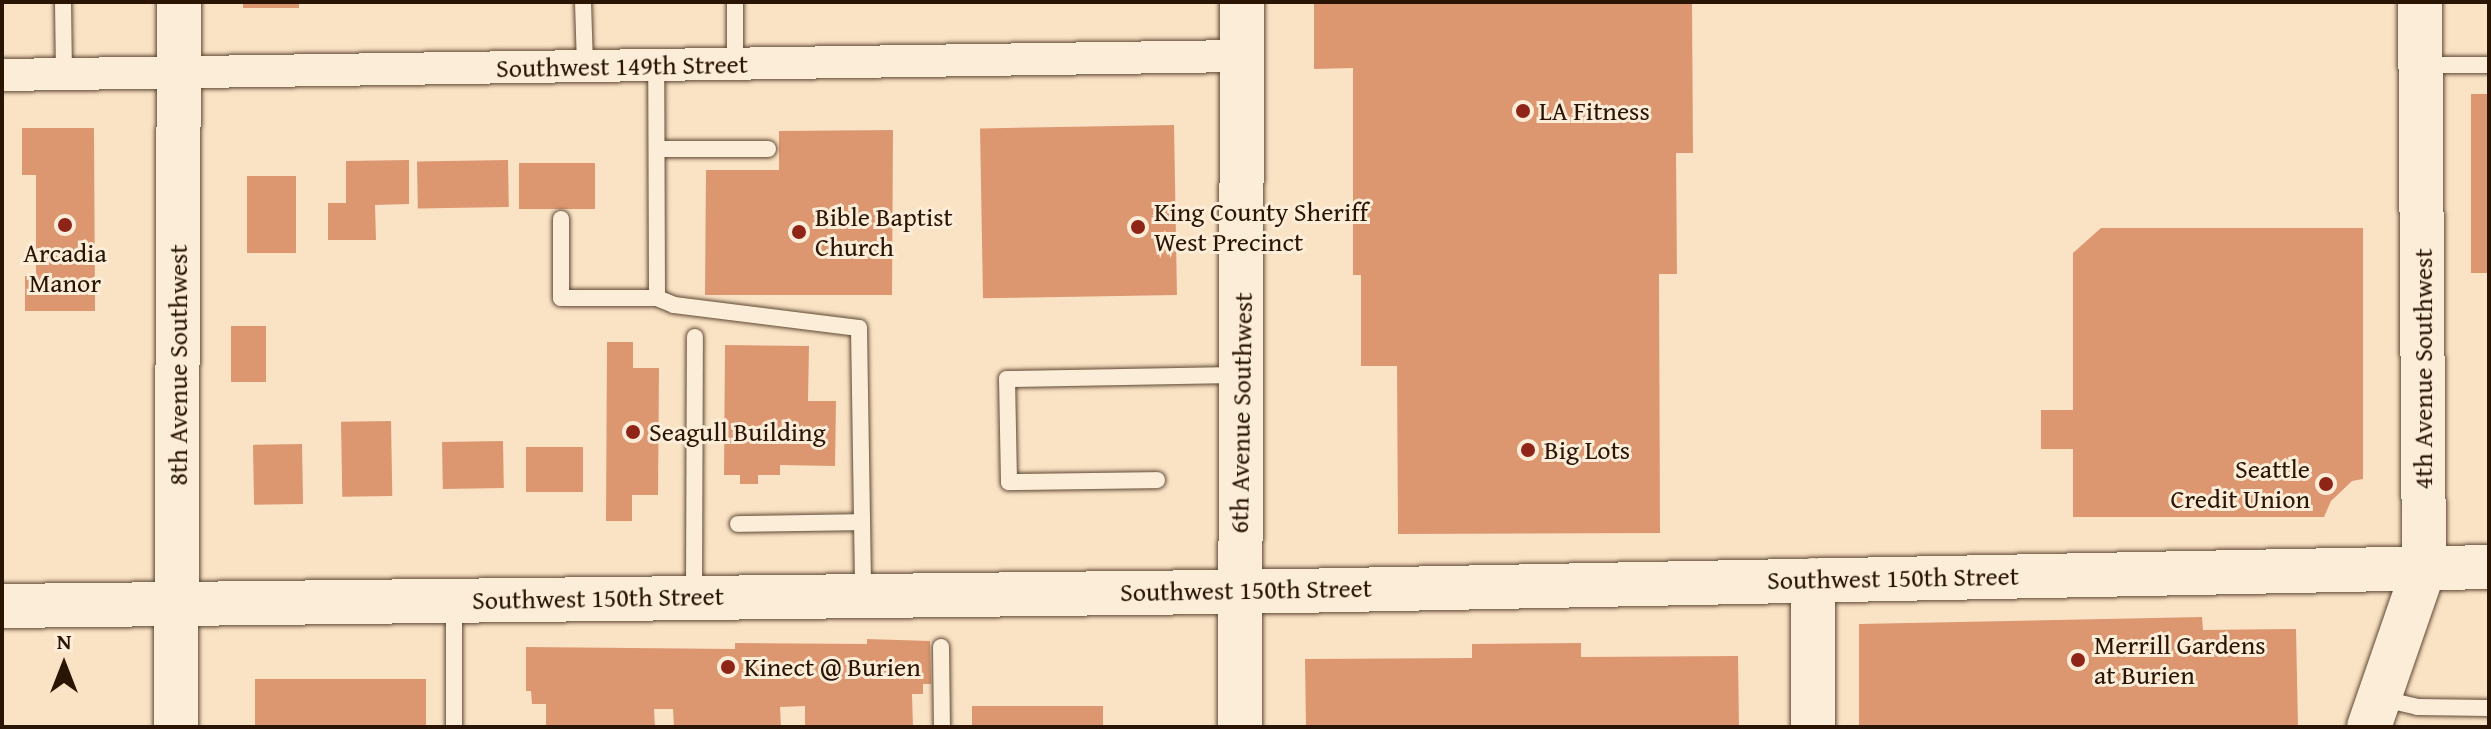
<!DOCTYPE html>
<style>
body{margin:0}
#map{position:relative;width:2491px;height:729px;overflow:hidden;background:#fae3c4;font-family:"Gentium Book Plus",serif}
div>[style]{position:absolute}
[style*='--x']{left:calc(var(--x)*1px);top:calc(var(--y)*1px);width:calc(var(--w)*1px);rotate:calc(var(--a)*1deg)}
.building>*{inset:0;background:#dc9771;transform-origin:0 0}
.roads{filter:drop-shadow(0 0 2px #5e4834) drop-shadow(0 0 2px #5e4834)}
.lane>*{height:16px;margin:-8px;padding:0 8px;transform-origin:8px;border-radius:8px;background:#fcedd9}
.street>*{height:32px;margin:-16px;padding:0 16px;transform-origin:16px;border-radius:16px;background:#fcedd9}
.secondary>*{height:44px;margin:-22px;padding:0 22px;transform-origin:22px;border-radius:22px;background:#fcedd9}
.dots>*{width:22px;height:22px;translate:-50% -50%;box-sizing:border-box;border:4px solid #fcedd9;border-radius:50%}
span{translate:-50% -50%;white-space:nowrap;text-align:center;line-height:1.15;-webkit-text-stroke:6px #fcedd9;paint-order:stroke}
.street-label{font-size:26px;color:#2a1404}
.poi-label{font-size:26px;color:#2a1404}
.left{translate:0 -50%;text-align:left}
.right{translate:-100% -50%;text-align:right}
.frame{position:absolute;inset:0;border:4px solid #2a1404;pointer-events:none}
.north{position:absolute;left:24px;top:625px;width:80px;height:80px;-webkit-text-stroke:6px #fcedd9;paint-order:stroke;rotate:0deg;font-size:22px;font-weight:700;line-height:32px;text-align:center;color:#2a1404}
.north::after{content:'';display:block;margin:auto;width:28px;height:36px;background:#2a1404;clip-path:polygon(50% 0,100% 100%,50% 72%,0 100%)}
</style>
<div id="map">
<div class="building">
<div style="left:243px;top:2px;width:56px;height:6px"></div>
<div style="clip-path:polygon(1692px 2px,1693px 153px,1676px 153px,1677px 274px,1659px 274px,1660px 533px,1398px 534px,1397px 366px,1361px 366px,1361px 275px,1353px 275px,1353px 68px,1314px 69px,1314px 4px)"></div>
<div style="left:2471px;top:94px;width:18px;height:179px"></div>
<div style="left:1174px;top:125px;width:170px;height:194px;rotate:89deg"></div>
<div style="clip-path:polygon(22px 128px,94px 128px,95px 311px,25px 311px,25px 276px,36px 276px,36px 175px,22px 175px)"></div>
<div style="clip-path:polygon(893px 130px,892px 295px,705px 295px,706px 170px,779px 170px,779px 131px)"></div>
<div style="clip-path:polygon(409px 160px,409px 204px,375px 205px,376px 240px,328px 240px,328px 203px,346px 203px,346px 161px)"></div>
<div style="left:508px;top:160px;width:47px;height:91px;rotate:89deg"></div>
<div style="left:519px;top:163px;width:76px;height:46px"></div>
<div style="left:247px;top:176px;width:49px;height:77px"></div>
<div style="clip-path:polygon(2101px 228px,2363px 228px,2363px 479px,2352px 481px,2331px 501px,2324px 517px,2073px 517px,2073px 449px,2041px 449px,2041px 410px,2073px 410px,2073px 253px)"></div>
<div style="left:231px;top:326px;width:35px;height:56px"></div>
<div style="clip-path:polygon(607px 342px,633px 342px,633px 368px,659px 368px,658px 495px,632px 495px,632px 521px,606px 521px)"></div>
<div style="clip-path:polygon(725px 345px,809px 346px,808px 401px,836px 401px,835px 466px,780px 465px,780px 475px,758px 475px,758px 484px,740px 484px,740px 475px,724px 475px)"></div>
<div style="left:391px;top:421px;width:75px;height:50px;rotate:89deg"></div>
<div style="left:503px;top:441px;width:47px;height:61px;rotate:89deg"></div>
<div style="left:302px;top:444px;width:60px;height:49px;rotate:89deg"></div>
<div style="left:526px;top:447px;width:57px;height:45px"></div>
<div style="clip-path:polygon(2202px 617px,2203px 630px,2296px 629px,2298px 727px,1859px 727px,1859px 624px)"></div>
<div style="clip-path:polygon(867px 639px,930px 641px,931px 684px,923px 684px,923px 694px,912px 694px,913px 727px,805px 727px,805px 706px,780px 707px,781px 727px,674px 727px,673px 709px,654px 709px,655px 727px,546px 727px,546px 704px,532px 704px,531px 691px,526px 691px,526px 647px,735px 649px,735px 643px,867px 644px)"></div>
<div style="clip-path:polygon(1581px 643px,1581px 657px,1738px 656px,1739px 727px,1306px 727px,1305px 659px,1472px 658px,1472px 644px)"></div>
<div style="left:255px;top:679px;width:171px;height:48px"></div>
<div style="left:972px;top:706px;width:131px;height:21px"></div>
</div>
<div class="roads">
<div class="lane">
<div style="--x:63;--y:2;--w:72;--a:89.2"></div>
<div style="--x:583;--y:2;--w:65;--a:88.2"></div>
<div style="--x:735;--y:2;--w:62;--a:90"></div>
<div style="--x:2422;--y:65;--w:67;--a:0"></div>
<div style="--x:657;--y:149;--w:111;--a:0"></div>
<div style="--x:561;--y:219;--w:79;--a:90"></div>
<div style="--x:561;--y:298;--w:96;--a:0"></div>
<div style="--x:657;--y:298;--w:233;--a:-90.2"></div>
<div style="--x:657;--y:298;--w:18;--a:22"></div>
<div style="--x:674;--y:305;--w:186;--a:7.1"></div>
<div style="--x:859;--y:328;--w:265;--a:89.1"></div>
<div style="--x:1157;--y:480;--w:148;--a:179.2"></div>
<div style="--x:1009;--y:482;--w:103;--a:-91.1"></div>
<div style="--x:1007;--y:379;--w:233;--a:-1"></div>
<div style="--x:738;--y:524;--w:123;--a:-0.9"></div>
<div style="--x:694;--y:595;--w:258;--a:-89.8"></div>
<div style="--x:454;--y:601;--w:126;--a:90"></div>
<div style="--x:941;--y:647;--w:80;--a:89.3"></div>
<div style="--x:2379;--y:698;--w:39;--a:13"></div>
<div style="--x:2417;--y:707;--w:71;--a:0.8"></div>
</div>
<div class="street">
<div style="--x:2;--y:75;--w:1240;--a:-0.88"></div>
</div>
<div class="secondary">
<div style="--x:1813;--y:580;--w:147;--a:90"></div>
<div style="--x:2;--y:606;--w:1293;--a:-0.66"></div>
<div style="--x:1295;--y:591;--w:1194;--a:-1.15"></div>
<div style="--x:176;--y:727;--w:725;--a:-89.76"></div>
<div style="--x:1240;--y:727;--w:725;--a:-89.84"></div>
<div style="--x:2369;--y:727;--w:168;--a:-70.9"></div>
<div style="--x:2424;--y:568;--w:566;--a:-90.4"></div>
</div>
</div>
<div class="dots">
<div style="left:1523px;top:111px;background:#8f2418"></div>
<div style="left:65px;top:225px;background:#8f2418"></div>
<div style="left:1138px;top:227px;background:#8f2418"></div>
<div style="left:799px;top:232px;background:#8f2418"></div>
<div style="left:633px;top:432px;background:#8f2418"></div>
<div style="left:1528px;top:450px;background:#8f2418"></div>
<div style="left:2326px;top:484px;background:#8f2418"></div>
<div style="left:2078px;top:660px;background:#8f2418"></div>
<div style="left:728px;top:667px;background:#8f2418"></div>
</div>
<div class="street-label">
<span style="left:622px;top:66px;rotate:-1deg">Southwest 149th Street</span>
<span style="left:178px;top:365px;rotate:-90deg">8th Avenue Southwest</span>
<span style="left:2423px;top:369px;rotate:-90deg">4th Avenue Southwest</span>
<span style="left:1241px;top:413px;rotate:-89deg">6th Avenue Southwest</span>
<span style="left:1893px;top:578px;rotate:-1deg">Southwest 150th Street</span>
<span style="left:1246px;top:590px;rotate:-1deg">Southwest 150th Street</span>
<span style="left:598px;top:598px;rotate:-1deg">Southwest 150th Street</span>
</div>
<div class="poi-label">
<span class="left" style="left:1539px;top:111px">LA Fitness</span>
<span class="left" style="left:1154px;top:227px">King County Sheriff<br>West Precinct</span>
<span class="left" style="left:815px;top:232px">Bible Baptist<br>Church</span>
<span style="left:65px;top:268px">Arcadia<br>Manor</span>
<span class="left" style="left:649px;top:432px">Seagull Building</span>
<span class="left" style="left:1544px;top:450px">Big Lots</span>
<span class="right" style="left:2310px;top:484px">Seattle<br>Credit Union</span>
<span class="left" style="left:2094px;top:660px">Merrill Gardens<br>at Burien</span>
<span class="left" style="left:744px;top:667px">Kinect @ Burien</span>
</div>
<div class="frame"></div>
<div class="north">N</div>
</div>
